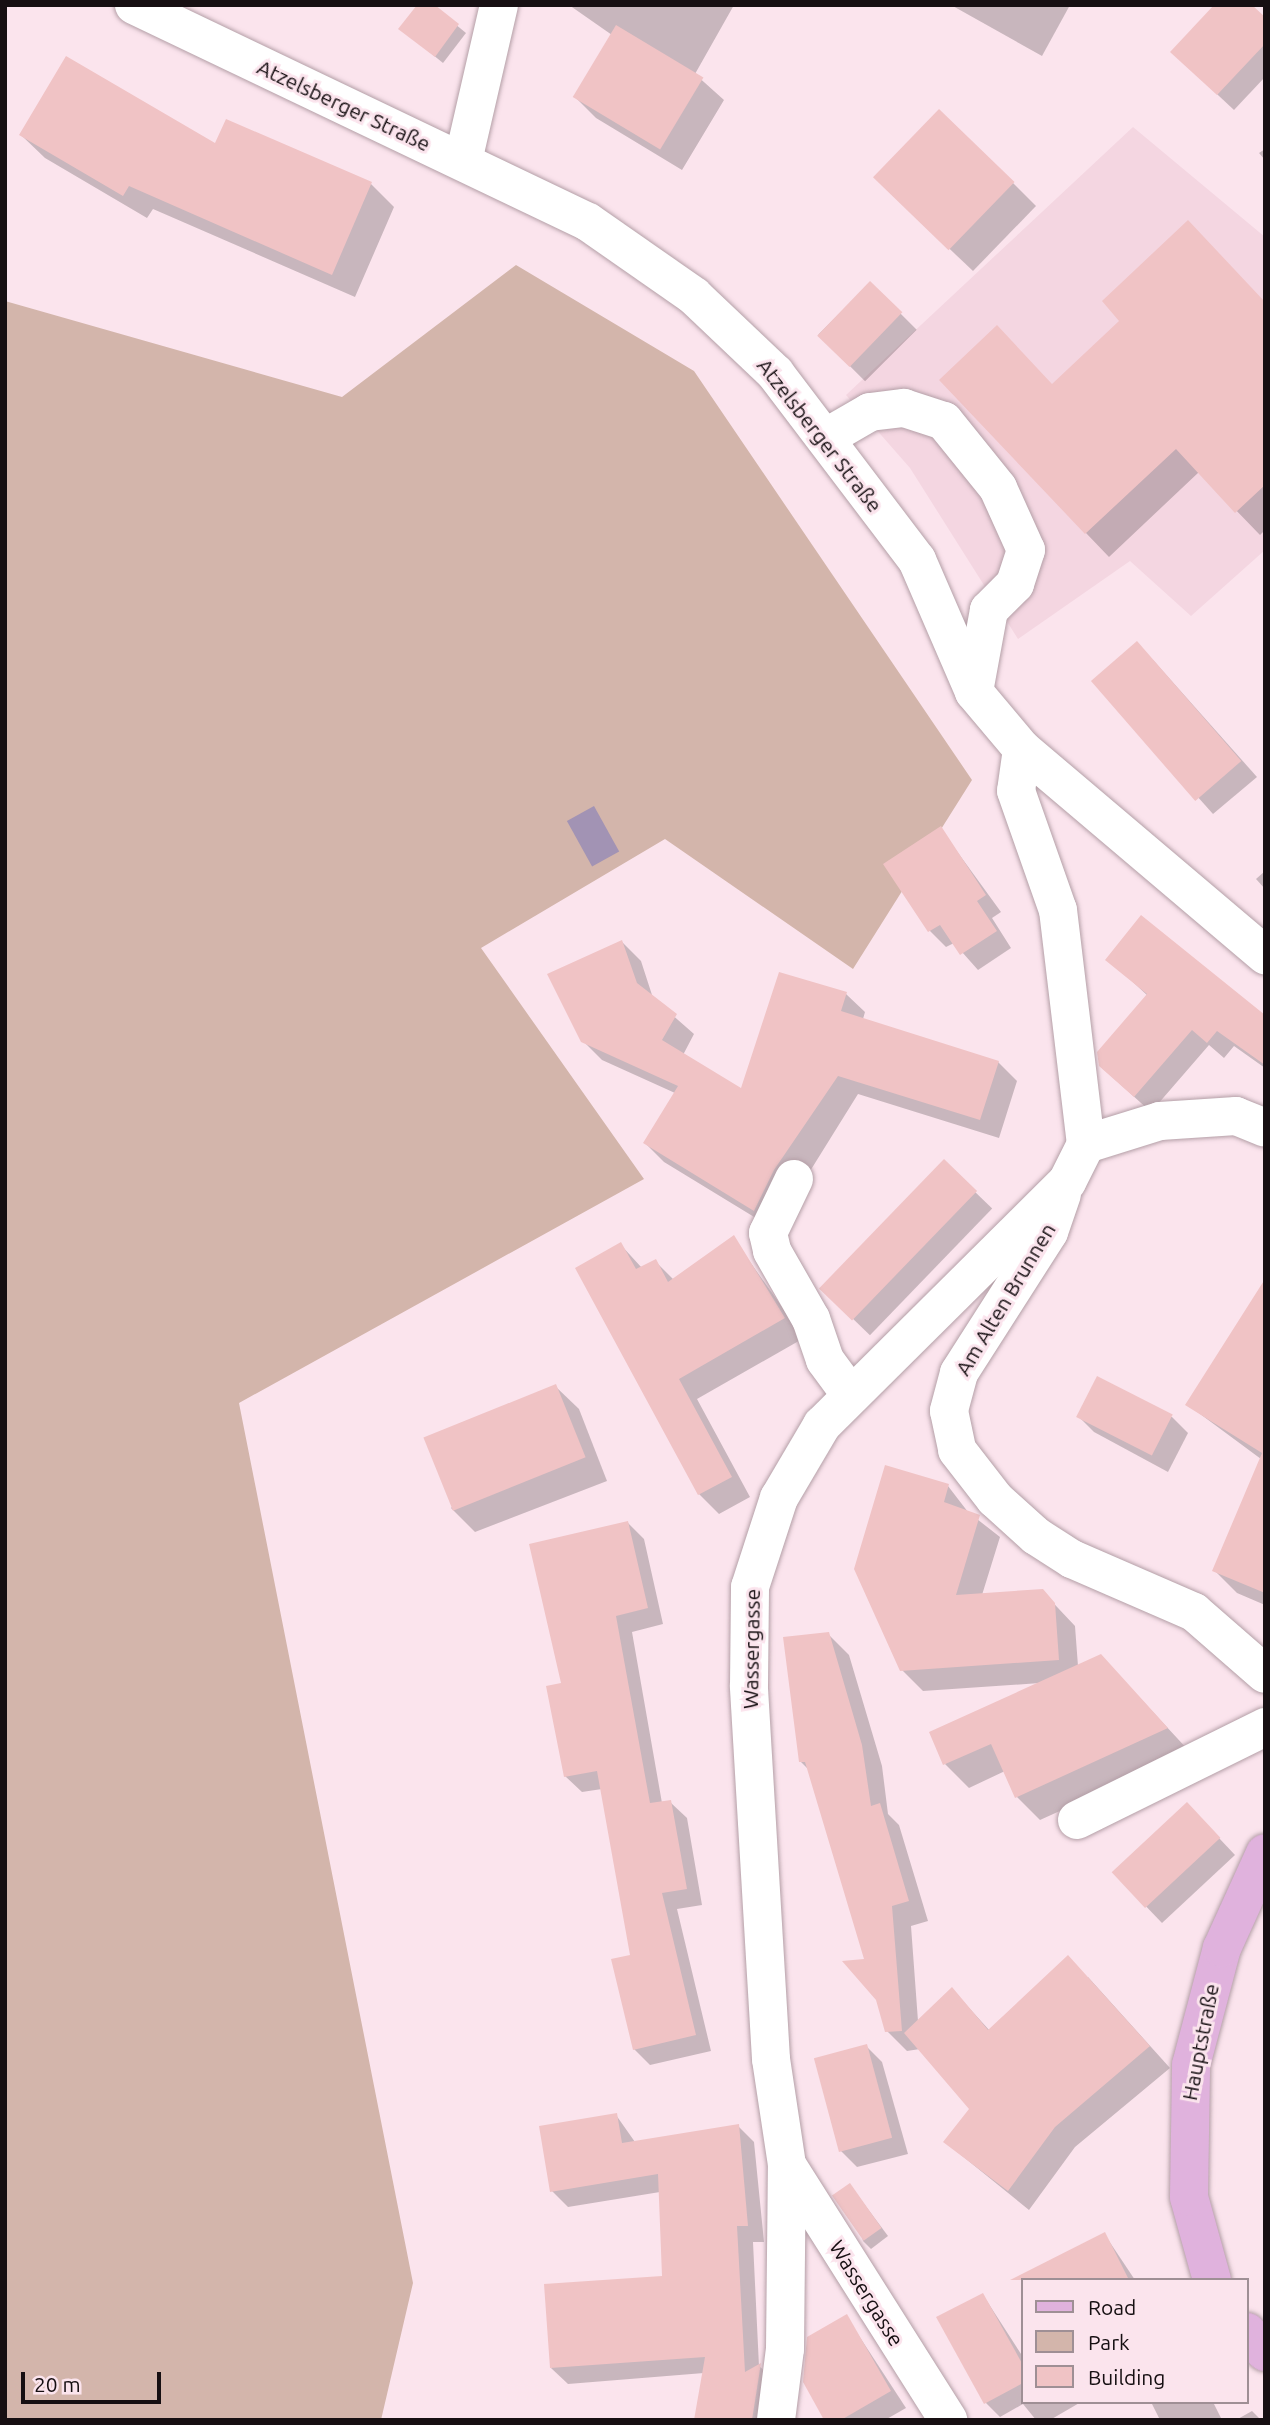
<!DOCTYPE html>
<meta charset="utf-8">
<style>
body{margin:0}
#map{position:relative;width:1270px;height:2425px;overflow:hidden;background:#fbe4ed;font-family:Ubuntu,sans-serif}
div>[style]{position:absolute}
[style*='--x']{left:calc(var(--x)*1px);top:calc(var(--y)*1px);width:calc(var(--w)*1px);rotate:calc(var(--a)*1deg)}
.built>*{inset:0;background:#f4d6e1}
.green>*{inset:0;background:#d3b5ab}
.water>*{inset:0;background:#a293b4;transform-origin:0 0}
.shadow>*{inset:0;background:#0003;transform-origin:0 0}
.building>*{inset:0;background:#f0c3c5;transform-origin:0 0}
.roads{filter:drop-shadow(0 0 2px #b49fa7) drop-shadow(0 0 2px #b49fa7)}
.minor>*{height:38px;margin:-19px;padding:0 19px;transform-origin:19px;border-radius:19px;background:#fff}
.major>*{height:38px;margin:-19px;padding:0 19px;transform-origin:19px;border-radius:19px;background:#e0b2dd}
span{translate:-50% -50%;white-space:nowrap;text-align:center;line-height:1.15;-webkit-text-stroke:6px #fbe4ed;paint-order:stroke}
.street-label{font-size:21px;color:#160f12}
.frame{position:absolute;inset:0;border:7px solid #160f12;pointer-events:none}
.legend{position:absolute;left:1021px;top:2278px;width:228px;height:126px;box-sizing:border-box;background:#fbe4ed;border:2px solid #9f8f95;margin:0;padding:9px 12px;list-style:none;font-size:21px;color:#160f12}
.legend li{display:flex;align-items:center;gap:14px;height:35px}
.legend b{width:35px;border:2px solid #9f8f95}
.scale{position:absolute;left:21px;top:2372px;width:140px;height:32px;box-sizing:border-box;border:4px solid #160f12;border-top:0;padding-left:9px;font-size:21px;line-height:24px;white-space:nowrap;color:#160f12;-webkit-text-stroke:5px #fbe4ed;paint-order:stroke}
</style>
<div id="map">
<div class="built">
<div style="clip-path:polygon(1133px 127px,1265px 237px,1265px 550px,1191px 616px,1130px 561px,1018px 639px,910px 468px,846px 395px)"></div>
</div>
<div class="green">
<div style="clip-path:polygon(516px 265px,694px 371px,972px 780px,853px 969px,665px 839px,481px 948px,644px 1179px,239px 1403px,413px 2283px,381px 2420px,5px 2420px,5px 301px,342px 397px)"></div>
</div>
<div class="water">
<div style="left:594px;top:806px;width:52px;height:31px;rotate:61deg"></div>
</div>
<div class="shadow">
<div style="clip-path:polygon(432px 5px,466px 33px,443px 63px,401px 29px)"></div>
<div style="clip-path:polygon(569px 5px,734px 5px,695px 74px,724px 100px,682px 170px,596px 118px,575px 97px,612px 35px)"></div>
<div style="clip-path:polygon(951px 5px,1070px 5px,1042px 56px)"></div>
<div style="clip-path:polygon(1265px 19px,1265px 77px,1234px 110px,1189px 68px)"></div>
<div style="clip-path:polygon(21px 135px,216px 145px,371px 184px,394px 207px,355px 297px,153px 209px,147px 218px,45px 158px)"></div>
<div style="clip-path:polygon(1265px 149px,1265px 160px,1259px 153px)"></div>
<div style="clip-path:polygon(1013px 183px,1036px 206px,973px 271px,899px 201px)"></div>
<div style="left:870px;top:283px;width:66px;height:73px;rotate:45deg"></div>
<div style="clip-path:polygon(1265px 303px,1265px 530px,1260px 535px,1199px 472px,1109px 557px,1086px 533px,1053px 385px,1122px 321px)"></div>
<div style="clip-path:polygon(1153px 660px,1257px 777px,1213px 814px,1095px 682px)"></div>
<div style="clip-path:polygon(940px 828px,1001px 912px,992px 918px,1011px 948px,978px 970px,954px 943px,946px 947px,930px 931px,885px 865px)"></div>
<div style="clip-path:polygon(1265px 871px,1265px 889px,1256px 879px)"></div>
<div style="clip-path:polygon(622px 942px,641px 961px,653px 998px,694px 1034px,683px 1055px,742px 1090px,846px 994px,865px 1012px,863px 1019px,998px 1062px,1017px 1081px,999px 1138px,858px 1094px,774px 1229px,664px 1162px,645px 1143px,675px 1093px,602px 1060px,583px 1041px)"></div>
<div style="clip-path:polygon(1108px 959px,1265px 1017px,1265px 1068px,1234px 1046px,1224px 1058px,1209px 1045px,1151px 1112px,1100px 1066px,1148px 996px)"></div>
<div style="left:944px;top:1162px;width:67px;height:176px;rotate:44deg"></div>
<div style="clip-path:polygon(733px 1238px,804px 1338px,697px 1399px,750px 1497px,719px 1514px,699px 1494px,620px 1244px,642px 1268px,655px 1261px,674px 1280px)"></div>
<div style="clip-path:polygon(1265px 1283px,1265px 1605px,1237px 1593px,1214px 1570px,1261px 1459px,1188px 1405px)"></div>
<div style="clip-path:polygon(555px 1386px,579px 1409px,607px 1481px,475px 1532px,451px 1508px)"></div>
<div style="clip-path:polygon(1078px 1416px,1172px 1417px,1188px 1433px,1168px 1472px,1094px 1432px)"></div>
<div style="clip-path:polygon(886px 1467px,948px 1486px,968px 1512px,1000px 1537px,982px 1595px,1042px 1591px,1075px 1626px,1078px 1666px,1101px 1656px,1190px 1752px,1040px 1820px,1017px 1797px,1005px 1771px,969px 1788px,945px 1764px,1040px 1683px,923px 1691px,902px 1670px)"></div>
<div style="clip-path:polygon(628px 1523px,644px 1539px,663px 1624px,632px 1632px,662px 1803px,670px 1802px,687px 1818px,702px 1905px,677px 1909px,711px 2051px,650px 2065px,634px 2049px,632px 1956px,602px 1789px,582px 1792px,565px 1776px,563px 1684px)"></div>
<div style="clip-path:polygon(828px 1634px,849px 1655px,882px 1766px,888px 1814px,899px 1825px,928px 1921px,911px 1926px,918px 2021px,952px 1989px,990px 2031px,1088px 1977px,1170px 2068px,1075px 2147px,1029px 2210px,945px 2142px,971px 2109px,920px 2049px,907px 2051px,887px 2031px,809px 1770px,801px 1762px)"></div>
<div style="clip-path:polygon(1203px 1821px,1235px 1855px,1162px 1923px,1114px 1873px)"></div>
<div style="clip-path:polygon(866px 2046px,882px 2062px,908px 2154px,857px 2167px,841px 2151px)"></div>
<div style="clip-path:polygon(616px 2115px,635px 2142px,738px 2126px,754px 2142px,764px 2242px,753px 2242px,759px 2366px,777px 2381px,770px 2420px,696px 2420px,704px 2373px,568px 2384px,551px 2368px,664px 2278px,660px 2192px,568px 2207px,552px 2191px)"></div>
<div style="clip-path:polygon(850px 2185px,888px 2236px,871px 2249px,863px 2241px)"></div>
<div style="clip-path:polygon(1105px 2235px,1135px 2280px,1069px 2280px)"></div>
<div style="clip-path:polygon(983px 2295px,1023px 2357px,1023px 2402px,1081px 2402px,1050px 2420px,1036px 2420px,1023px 2404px,1000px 2417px,986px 2403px,938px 2317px)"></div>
<div style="clip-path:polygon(846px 2316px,906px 2408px,885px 2420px,826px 2420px)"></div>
<div style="clip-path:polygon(1151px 2402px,1213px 2402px,1222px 2420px,1160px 2420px)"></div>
<div style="clip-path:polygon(1252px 2411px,1261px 2420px,1236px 2420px)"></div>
</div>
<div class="building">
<div style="clip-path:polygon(417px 5px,435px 5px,459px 24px,435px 57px,398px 29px)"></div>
<div style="clip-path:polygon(1214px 5px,1252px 5px,1265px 17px,1265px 44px,1217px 95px,1170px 52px)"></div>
<div style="left:616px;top:25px;width:102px;height:84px;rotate:31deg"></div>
<div style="clip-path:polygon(66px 56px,215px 143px,226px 119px,372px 182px,332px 275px,129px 186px,123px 196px,19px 135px)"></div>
<div style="left:939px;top:109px;width:105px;height:95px;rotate:44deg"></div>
<div style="clip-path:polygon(1188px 220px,1265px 302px,1265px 485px,1235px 513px,1176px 449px,1085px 534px,939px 380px,997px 325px,1052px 384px,1119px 321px,1102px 301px)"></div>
<div style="left:870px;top:281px;width:45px;height:76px;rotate:44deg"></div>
<div style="left:1137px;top:641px;width:159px;height:61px;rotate:49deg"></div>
<div style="clip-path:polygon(941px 826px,986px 895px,977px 901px,997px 931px,960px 955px,940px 925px,928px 932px,883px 864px)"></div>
<div style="clip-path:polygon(1141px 915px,1265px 1015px,1265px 1065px,1217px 1031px,1207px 1043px,1192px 1030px,1134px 1097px,1099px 1066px,1097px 1052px,1147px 994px,1105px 960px)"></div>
<div style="clip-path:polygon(622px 940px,637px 983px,677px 1014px,662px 1040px,741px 1088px,779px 972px,847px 992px,841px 1011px,999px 1061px,980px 1120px,838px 1076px,774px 1170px,754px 1211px,643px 1143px,678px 1086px,581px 1042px,547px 974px)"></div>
<div style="left:944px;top:1159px;width:46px;height:180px;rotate:44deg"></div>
<div style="clip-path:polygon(734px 1235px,785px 1318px,679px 1379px,732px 1477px,698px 1495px,575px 1268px,621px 1242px,636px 1269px,656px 1259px,668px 1282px)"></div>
<div style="clip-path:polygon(1265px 1279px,1265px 1593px,1212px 1571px,1262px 1453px,1185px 1405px)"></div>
<div style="left:1097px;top:1376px;width:85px;height:46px;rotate:27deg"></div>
<div style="left:556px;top:1384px;width:79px;height:143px;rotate:68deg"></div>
<div style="clip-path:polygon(885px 1465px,949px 1484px,944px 1502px,980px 1515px,956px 1595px,1043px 1589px,1055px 1603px,1059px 1660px,900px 1671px,854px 1569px)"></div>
<div style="clip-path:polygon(628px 1521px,648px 1608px,616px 1616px,650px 1803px,671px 1800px,687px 1889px,662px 1893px,696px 2035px,633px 2050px,611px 1959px,630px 1955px,597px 1771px,564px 1777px,546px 1686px,561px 1683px,529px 1544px)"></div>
<div style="clip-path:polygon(829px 1632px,862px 1745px,871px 1806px,880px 1803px,909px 1901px,892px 1906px,902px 2031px,885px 2032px,876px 2000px,842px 1961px,864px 1959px,805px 1762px,799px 1762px,783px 1637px)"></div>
<div style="clip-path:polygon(1101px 1654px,1168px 1728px,1015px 1798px,991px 1744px,943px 1765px,929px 1732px)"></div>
<div style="left:1187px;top:1802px;width:49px;height:103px;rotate:47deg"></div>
<div style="clip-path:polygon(1068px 1955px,1150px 2046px,1055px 2127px,1008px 2191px,943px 2142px,969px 2109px,904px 2033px,952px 1987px,988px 2030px)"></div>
<div style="left:867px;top:2044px;width:97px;height:55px;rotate:75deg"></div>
<div style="clip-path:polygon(617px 2113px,622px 2143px,739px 2124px,748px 2226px,737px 2226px,745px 2372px,761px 2363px,752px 2420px,694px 2420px,705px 2357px,550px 2368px,544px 2284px,662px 2276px,658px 2174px,550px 2192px,539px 2126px)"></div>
<div style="left:850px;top:2183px;width:55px;height:22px;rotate:55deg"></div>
<div style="clip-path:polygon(1105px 2232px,1129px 2280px,1010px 2280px)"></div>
<div style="clip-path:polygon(983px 2293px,1023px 2365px,1023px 2383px,984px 2404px,936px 2317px)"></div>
<div style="clip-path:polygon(847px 2314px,891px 2391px,841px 2420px,824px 2420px,803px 2382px,807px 2337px)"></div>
</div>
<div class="roads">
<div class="minor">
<div style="--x:134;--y:5;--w:503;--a:25.55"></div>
<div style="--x:588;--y:222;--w:129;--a:34.9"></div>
<div style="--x:694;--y:296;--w:112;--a:43.5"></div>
<div style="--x:775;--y:373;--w:235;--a:52.8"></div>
<div style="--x:917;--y:560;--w:144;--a:66.6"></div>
<div style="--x:974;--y:692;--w:75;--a:49.9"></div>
<div style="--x:1022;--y:749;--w:319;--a:40.3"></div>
<div style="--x:463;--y:161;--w:160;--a:-77"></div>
<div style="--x:825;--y:438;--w:52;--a:-30"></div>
<div style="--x:870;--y:412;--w:34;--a:-7"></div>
<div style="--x:904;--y:408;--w:42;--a:18"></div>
<div style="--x:944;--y:421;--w:86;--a:51.1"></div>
<div style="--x:998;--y:488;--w:68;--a:65.7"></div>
<div style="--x:1026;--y:550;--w:36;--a:108"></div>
<div style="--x:1015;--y:584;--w:37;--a:135"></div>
<div style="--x:989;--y:610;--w:83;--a:100.4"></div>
<div style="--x:1022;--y:749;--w:42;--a:98.1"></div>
<div style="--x:1016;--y:791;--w:126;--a:70.6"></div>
<div style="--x:1058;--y:910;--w:236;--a:83.2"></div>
<div style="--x:794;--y:1179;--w:60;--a:115.7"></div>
<div style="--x:768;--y:1233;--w:18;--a:77"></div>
<div style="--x:772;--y:1251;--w:78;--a:60.2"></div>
<div style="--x:811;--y:1319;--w:43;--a:71.1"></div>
<div style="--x:825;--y:1360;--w:42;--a:53.7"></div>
<div style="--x:1062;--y:1194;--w:40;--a:108.9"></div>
<div style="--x:1049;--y:1232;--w:167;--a:122.6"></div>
<div style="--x:959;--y:1373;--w:39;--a:105"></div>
<div style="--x:949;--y:1411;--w:40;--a:78"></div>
<div style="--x:957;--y:1450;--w:62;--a:52.2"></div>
<div style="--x:995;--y:1499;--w:55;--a:42.1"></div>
<div style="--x:1036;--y:1536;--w:43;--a:32.6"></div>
<div style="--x:1072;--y:1559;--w:133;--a:23.5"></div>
<div style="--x:1194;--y:1612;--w:94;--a:41.1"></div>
<div style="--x:1077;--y:1820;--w:210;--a:-26.3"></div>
<div style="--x:787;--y:2165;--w:302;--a:57.7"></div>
<div style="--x:776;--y:2420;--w:72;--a:-82.8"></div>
<div style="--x:785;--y:2349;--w:184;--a:-89.4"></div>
<div style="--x:787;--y:2165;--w:107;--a:-98.6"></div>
<div style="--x:771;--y:2059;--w:374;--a:-93.4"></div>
<div style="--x:749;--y:1686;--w:99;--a:-89.4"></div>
<div style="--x:750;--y:1587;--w:94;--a:-72"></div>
<div style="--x:779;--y:1498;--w:85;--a:-59.5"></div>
<div style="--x:822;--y:1425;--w:345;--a:-44.8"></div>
<div style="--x:1067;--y:1182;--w:42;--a:-63.4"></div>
<div style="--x:1086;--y:1144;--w:77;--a:-17.3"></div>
<div style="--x:1160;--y:1121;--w:76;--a:-3.8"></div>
<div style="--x:1236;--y:1116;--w:31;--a:22"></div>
</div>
<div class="major">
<div style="--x:1212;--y:2280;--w:86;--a:-105.5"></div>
<div style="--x:1189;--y:2197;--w:132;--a:-89.1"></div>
<div style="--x:1191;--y:2065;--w:121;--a:-75.2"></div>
<div style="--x:1222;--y:1948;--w:104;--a:-65.6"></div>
<div style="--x:1247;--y:2332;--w:27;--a:48"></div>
</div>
</div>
<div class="street-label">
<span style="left:344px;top:105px;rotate:25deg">Atzelsberger Straße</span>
<span style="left:820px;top:435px;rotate:52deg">Atzelsberger Straße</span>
<span style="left:1005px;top:1299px;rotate:-59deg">Am Alten Brunnen</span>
<span style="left:751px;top:1649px;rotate:-89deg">Wassergasse</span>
<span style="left:1200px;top:2042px;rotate:-79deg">Hauptstraße</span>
<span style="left:867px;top:2293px;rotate:58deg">Wassergasse</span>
</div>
<div class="frame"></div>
<ul class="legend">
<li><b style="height:9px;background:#e0b2dd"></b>Road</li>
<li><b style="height:19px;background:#d3b5ab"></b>Park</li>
<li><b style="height:19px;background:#f0c3c5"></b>Building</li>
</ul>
<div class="scale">20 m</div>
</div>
